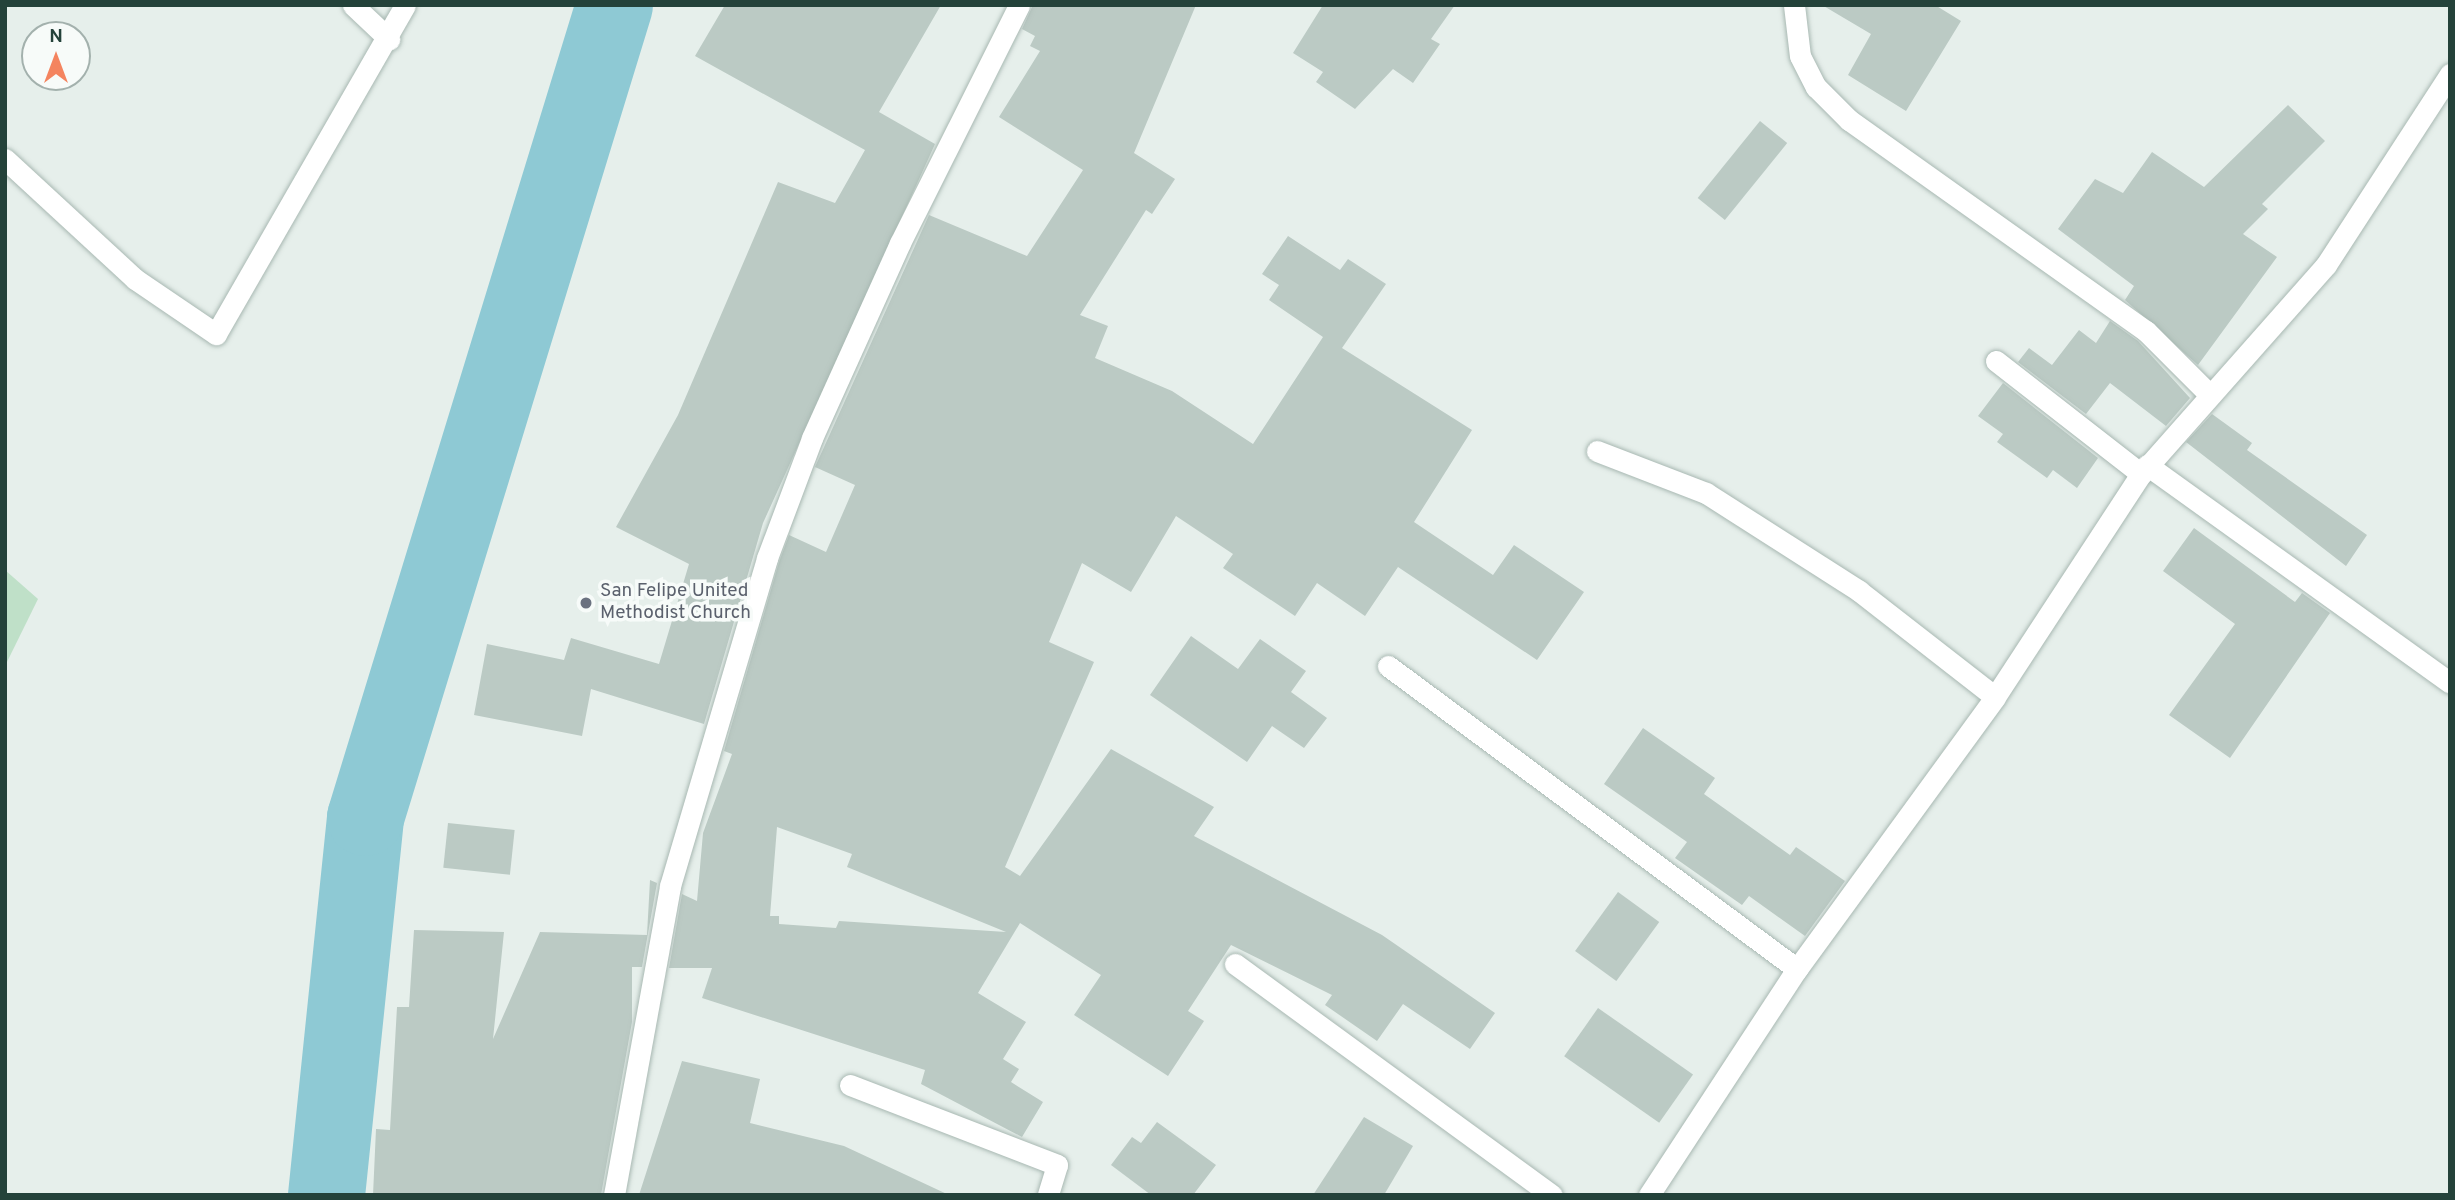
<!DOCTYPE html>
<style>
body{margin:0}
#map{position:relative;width:2455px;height:1200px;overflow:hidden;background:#e6efeb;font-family:Overpass,sans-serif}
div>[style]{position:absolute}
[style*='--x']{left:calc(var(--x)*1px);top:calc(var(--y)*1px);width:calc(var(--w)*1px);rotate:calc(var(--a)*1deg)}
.green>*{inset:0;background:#bfe0c8}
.river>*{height:77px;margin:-38.5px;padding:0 38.5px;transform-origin:38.5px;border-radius:38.5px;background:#8ec9d4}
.building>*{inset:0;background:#bbcac4;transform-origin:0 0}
.roads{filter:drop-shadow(0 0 2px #a8b8b2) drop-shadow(0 0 2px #a8b8b2)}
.minor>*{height:21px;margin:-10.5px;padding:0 10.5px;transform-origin:10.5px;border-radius:10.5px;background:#fff}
.dots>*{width:19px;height:19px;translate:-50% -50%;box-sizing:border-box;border:4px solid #f7fbf9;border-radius:50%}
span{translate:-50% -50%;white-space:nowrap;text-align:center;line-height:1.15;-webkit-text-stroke:7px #f7fbf9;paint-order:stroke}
.worship-label{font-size:19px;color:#5b616d}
.left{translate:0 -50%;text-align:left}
.frame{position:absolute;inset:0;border:7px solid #24423a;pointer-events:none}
.north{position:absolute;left:21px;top:21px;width:70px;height:70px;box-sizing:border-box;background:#f7fbf9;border:2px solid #a3b1ad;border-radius:50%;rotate:0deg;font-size:19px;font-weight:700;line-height:28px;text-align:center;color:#24423a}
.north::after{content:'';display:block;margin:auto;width:24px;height:32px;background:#f4845f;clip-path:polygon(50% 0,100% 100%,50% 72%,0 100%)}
</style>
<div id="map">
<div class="green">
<div style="clip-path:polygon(5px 570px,38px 599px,5px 666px)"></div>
</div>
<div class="river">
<div style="--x:326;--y:1195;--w:380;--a:-84.1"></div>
<div style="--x:365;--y:817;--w:849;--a:-72.95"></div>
</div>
<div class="building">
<div style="clip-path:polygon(725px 5px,941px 5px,879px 112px,935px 144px,763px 523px,704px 724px,591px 689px,582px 736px,474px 715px,487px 644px,564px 660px,571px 638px,659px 664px,689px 564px,616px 527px,678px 415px,778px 182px,835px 203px,865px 150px,695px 56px)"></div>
<div style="clip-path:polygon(evenodd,1033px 5px,1196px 5px,1134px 153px,1175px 179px,1152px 214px,1146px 210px,1080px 315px,1108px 326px,1095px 358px,1172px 391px,1253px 444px,1323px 337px,1269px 300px,1279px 285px,1262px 274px,1288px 236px,1340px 270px,1348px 259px,1386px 284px,1342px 348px,1472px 430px,1414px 522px,1493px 575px,1514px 545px,1584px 592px,1537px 660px,1398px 567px,1365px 616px,1317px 583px,1295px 616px,1223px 568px,1233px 554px,1176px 516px,1131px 592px,1082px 563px,1049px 642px,1094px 662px,1005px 867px,1020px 876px,1111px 749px,1214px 807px,1194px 836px,1382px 935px,1495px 1013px,1470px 1049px,1403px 1004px,1377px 1041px,1325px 1005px,1332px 995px,1231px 945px,1188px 1011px,1204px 1021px,1168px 1076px,1074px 1015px,1101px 975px,1020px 923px,978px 993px,1026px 1022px,1003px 1059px,1019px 1069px,1011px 1082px,1043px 1102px,1022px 1137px,921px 1084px,925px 1070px,702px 998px,712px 968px,669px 968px,682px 894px,697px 901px,703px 833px,732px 754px,724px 751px,779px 562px,789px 535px,826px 552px,855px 485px,815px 467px,929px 215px,1027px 256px,1083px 170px,999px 117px,1040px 51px,1030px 46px,1035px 36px,1022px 29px,1033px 5px,777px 827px,852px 854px,847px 867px,1006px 932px,839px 921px,836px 928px,779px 924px,779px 916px,770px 916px,777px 827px)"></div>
<div style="clip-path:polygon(1323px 5px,1455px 5px,1431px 39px,1440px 44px,1413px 83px,1393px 69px,1355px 109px,1316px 82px,1323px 72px,1293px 53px)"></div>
<div style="clip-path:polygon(1822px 5px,1935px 5px,1961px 21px,1906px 111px,1848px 75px,1871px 34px)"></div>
<div style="clip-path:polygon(2288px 105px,2325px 141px,2262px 204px,2268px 209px,2243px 234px,2277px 257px,2198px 365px,2125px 300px,2134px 286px,2058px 229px,2095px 179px,2123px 193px,2152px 152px,2204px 187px)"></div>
<div style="left:1760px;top:121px;width:35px;height:99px;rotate:39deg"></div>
<div style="clip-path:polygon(2110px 321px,2138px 341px,2190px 398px,2166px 426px,2110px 383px,2086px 414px,2018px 362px,2029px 348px,2052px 365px,2079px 330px,2096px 343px)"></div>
<div style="clip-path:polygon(2003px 383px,2098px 458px,2077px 488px,2053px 470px,2047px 478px,1997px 442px,2003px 434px,1978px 416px)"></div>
<div style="clip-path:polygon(2212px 414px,2252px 443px,2247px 450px,2367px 535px,2346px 566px,2186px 442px)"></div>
<div style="clip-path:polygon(2194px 528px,2295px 602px,2302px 593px,2330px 613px,2230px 758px,2169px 715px,2235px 624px,2163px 571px)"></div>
<div style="clip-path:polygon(1191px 636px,1238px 669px,1260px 639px,1306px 671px,1291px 692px,1327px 718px,1304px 748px,1272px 726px,1247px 762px,1150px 695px)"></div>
<div style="clip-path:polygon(1643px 728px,1715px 778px,1704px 794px,1790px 855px,1796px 847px,1845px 881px,1805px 936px,1749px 896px,1742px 905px,1675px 858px,1687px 842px,1604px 784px)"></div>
<div style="left:448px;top:823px;width:67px;height:45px;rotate:6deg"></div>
<div style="clip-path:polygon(650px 880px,657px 883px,642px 967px,632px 967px,632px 1022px,601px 1195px,373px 1195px,376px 1129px,390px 1130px,397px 1007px,409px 1007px,414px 930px,504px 932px,493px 1039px,540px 932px,647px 935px)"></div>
<div style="left:1618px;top:892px;width:51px;height:73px;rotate:36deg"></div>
<div style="left:1598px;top:1008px;width:116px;height:59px;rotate:35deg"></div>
<div style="clip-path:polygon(682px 1061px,760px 1079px,750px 1123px,844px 1146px,949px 1195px,639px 1195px)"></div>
<div style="clip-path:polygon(1364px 1117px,1413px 1146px,1384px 1195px,1313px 1195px)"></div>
<div style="clip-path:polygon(1157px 1122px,1216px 1165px,1193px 1195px,1151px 1195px,1111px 1165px,1132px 1137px,1141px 1143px)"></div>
</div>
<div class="roads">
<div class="minor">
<div style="--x:353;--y:5;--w:50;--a:43.4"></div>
<div style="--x:1794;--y:5;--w:51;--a:83.3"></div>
<div style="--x:1800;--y:56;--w:35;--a:63"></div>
<div style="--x:1816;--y:87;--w:47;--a:45"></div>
<div style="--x:1849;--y:120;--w:364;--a:35.4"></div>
<div style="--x:2146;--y:331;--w:88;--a:45"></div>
<div style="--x:5;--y:159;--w:177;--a:42.7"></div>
<div style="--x:135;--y:279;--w:98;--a:34.2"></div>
<div style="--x:216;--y:334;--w:379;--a:-60.1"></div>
<div style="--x:1996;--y:361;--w:184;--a:37.9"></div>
<div style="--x:1597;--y:451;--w:117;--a:21.1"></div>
<div style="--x:1706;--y:493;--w:182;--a:32.6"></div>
<div style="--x:1859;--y:591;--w:172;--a:37.9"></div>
<div style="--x:2147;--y:465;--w:373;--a:35.7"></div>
<div style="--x:1388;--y:666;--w:509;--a:36.53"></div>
<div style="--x:1235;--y:964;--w:392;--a:36.1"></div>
<div style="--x:850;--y:1085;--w:222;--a:21.1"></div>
<div style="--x:1057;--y:1165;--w:31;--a:107"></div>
<div style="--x:614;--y:1195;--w:314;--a:-79.7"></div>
<div style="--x:670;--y:886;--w:342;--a:-73.5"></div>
<div style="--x:767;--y:558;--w:128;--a:-69.4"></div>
<div style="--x:812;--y:438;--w:214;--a:-65.7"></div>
<div style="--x:900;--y:243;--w:266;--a:-63.4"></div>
<div style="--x:1649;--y:1195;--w:270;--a:-56.8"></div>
<div style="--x:1797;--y:969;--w:336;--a:-53.9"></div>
<div style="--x:1995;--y:697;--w:267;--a:-56.8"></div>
<div style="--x:2141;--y:474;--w:279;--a:-48.5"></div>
<div style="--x:2326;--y:265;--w:228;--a:-57"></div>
</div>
</div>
<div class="dots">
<div style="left:586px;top:603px;background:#6b7280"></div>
</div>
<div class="worship-label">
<span class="left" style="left:600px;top:603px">San Felipe United<br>Methodist Church</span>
</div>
<div class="frame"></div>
<div class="north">N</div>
</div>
